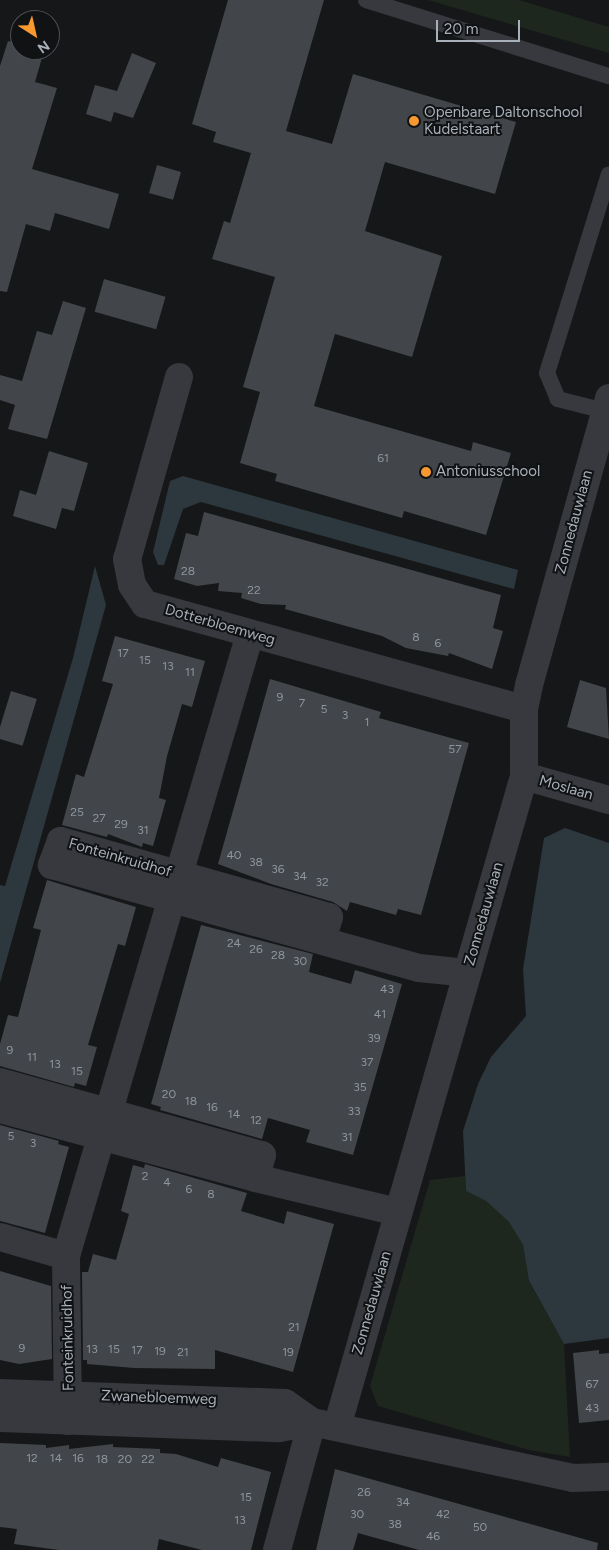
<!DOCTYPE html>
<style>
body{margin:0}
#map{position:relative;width:609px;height:1550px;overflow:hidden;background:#161719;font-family:Figtree,sans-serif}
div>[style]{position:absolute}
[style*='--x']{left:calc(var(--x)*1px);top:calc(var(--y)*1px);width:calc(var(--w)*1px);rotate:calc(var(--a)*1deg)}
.green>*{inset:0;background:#1e271e}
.water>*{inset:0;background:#2c383d}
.building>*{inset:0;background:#424549;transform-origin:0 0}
.lane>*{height:16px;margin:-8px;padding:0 8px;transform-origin:8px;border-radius:8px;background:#37393e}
.street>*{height:28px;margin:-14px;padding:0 14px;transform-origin:14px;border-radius:14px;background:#37393e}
.dots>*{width:14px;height:14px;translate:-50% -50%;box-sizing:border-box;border:2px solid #111214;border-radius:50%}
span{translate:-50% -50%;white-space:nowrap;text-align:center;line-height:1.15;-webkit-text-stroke:4px #111214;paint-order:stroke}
.number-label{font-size:12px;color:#8e959d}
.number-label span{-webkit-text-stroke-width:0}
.poi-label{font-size:15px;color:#a8b0b9}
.left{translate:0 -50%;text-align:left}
.street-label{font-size:15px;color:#a8b0b9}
.north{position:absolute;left:10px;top:10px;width:50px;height:50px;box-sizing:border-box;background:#111214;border:1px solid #4d5156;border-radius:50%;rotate:145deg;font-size:14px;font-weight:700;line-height:20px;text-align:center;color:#a8b0b9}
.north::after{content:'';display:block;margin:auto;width:18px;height:22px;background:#f79930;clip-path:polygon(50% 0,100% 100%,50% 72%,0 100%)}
.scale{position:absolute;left:436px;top:20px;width:84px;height:22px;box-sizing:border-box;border:2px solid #a8b0b9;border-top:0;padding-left:6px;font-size:15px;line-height:18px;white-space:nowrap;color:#a8b0b9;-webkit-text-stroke:4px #111214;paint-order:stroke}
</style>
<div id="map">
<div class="green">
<div style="clip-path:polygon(428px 0,519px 0,609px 27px,609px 53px)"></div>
<div style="clip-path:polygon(465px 1176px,466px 1191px,486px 1201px,509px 1222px,523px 1245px,529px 1282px,564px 1344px,570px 1457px,529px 1450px,378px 1406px,370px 1386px,430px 1180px)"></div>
</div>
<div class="water">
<div style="clip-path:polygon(183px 476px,518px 570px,514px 589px,201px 502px,183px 509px,164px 565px,158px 565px,153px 552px,170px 481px)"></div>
<div style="clip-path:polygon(95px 566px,106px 605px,0 983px,0 885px,5px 886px,73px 658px)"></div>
<div style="clip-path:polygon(565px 828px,609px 843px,609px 1338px,564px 1344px,529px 1281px,523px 1245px,509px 1222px,486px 1201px,466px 1191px,463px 1131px,478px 1084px,491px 1057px,526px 1016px,523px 969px,544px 838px)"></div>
</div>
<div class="building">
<div style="clip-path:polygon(228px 0,324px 0,286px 131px,332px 144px,353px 74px,516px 122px,495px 194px,385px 162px,365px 231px,442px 256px,412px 357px,335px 334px,314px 406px,471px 451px,473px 442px,511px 453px,486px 535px,404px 511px,402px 518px,275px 481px,277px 474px,240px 463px,260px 392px,243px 387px,275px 277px,212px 259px,224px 221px,230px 223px,251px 153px,213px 142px,216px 132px,192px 124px)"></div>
<div style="clip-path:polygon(8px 41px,20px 44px,20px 50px,44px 51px,35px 82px,57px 88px,32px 169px,119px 194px,109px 229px,55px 213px,50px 231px,26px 224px,7px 292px,0 291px,0 66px)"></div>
<div style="clip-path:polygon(132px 53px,156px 63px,133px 118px,114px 112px,111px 122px,86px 114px,95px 85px,117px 91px)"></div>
<div style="left:157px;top:165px;width:25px;height:29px;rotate:16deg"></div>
<div style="left:104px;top:279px;width:64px;height:34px;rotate:16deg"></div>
<div style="clip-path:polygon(63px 301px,86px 308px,47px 439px,8px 429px,15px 405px,0 400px,0 375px,22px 381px,37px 331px,52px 335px)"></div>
<div style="clip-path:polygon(49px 451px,88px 463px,74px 511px,62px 508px,56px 529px,13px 516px,20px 490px,36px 495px)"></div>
<div style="clip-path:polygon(204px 512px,501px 595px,493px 628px,503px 631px,492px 669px,449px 653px,448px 656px,406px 648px,382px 636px,285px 609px,286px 605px,261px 604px,241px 598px,242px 593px,218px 591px,219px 583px,197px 586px,174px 579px,186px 533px,198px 536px)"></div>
<div style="clip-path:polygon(115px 636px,205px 661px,192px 707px,182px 704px,167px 756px,159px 798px,166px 800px,153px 846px,143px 843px,142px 847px,108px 834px,107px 837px,62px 825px,76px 774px,84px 777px,113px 684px,102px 681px)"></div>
<div style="clip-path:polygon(270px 679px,381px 712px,379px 718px,469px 743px,421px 915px,398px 909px,396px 915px,350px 902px,347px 911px,333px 902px,271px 884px,218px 864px)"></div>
<div style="clip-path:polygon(580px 680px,606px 688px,609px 739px,567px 727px)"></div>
<div style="left:11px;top:691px;width:27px;height:49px;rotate:17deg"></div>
<div style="clip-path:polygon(47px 880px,136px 907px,125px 946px,118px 944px,88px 1045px,97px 1047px,86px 1086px,75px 1083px,74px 1087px,0 1066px,0 1044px,8px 1015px,18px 1017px,41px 930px,33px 928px)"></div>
<div style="clip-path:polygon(201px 925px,313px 954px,309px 972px,351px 984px,355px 970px,402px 984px,353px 1155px,306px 1142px,310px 1130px,268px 1118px,262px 1139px,160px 1110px,161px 1107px,151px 1104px)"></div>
<div style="clip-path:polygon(0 1125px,59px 1141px,58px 1144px,69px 1147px,45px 1233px,0 1221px)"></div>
<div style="clip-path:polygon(145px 1164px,247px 1193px,241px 1211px,284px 1224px,287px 1211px,334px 1224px,293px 1372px,215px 1350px,215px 1369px,134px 1368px,87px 1364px,87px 1360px,83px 1360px,82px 1272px,88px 1272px,93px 1254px,116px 1260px,129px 1214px,121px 1211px,133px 1165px,144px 1168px)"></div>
<div style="clip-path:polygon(0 1271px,51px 1286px,52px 1359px,19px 1364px,0 1360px)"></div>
<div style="clip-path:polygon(599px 1350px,599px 1354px,609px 1353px,609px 1420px,579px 1423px,573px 1353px)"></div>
<div style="clip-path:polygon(0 1443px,46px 1445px,46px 1448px,69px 1445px,69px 1449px,113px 1444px,113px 1447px,160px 1449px,160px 1453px,176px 1454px,218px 1467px,221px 1458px,271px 1472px,251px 1550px,202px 1550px,159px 1539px,157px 1550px,59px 1550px,14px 1544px,17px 1529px,0 1527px)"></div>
<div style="clip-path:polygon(335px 1469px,598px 1543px,597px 1550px,419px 1550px,358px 1533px,353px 1550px,316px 1550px)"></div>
</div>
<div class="lane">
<div style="--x:366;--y:0;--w:255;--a:17.4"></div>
<div style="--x:605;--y:411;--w:49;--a:-165.7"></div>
<div style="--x:558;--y:399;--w:28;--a:-113"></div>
<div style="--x:547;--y:373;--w:208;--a:-72.7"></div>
</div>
<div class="street">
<div style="--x:179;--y:377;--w:189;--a:105.9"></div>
<div style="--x:127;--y:559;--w:26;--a:79"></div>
<div style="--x:132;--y:585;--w:23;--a:56"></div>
<div style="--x:145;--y:604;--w:393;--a:15.5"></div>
<div style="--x:524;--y:776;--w:88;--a:15.8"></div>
<div style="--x:322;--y:940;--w:24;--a:-73"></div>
<div style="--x:329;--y:917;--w:279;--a:-164.2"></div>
<div style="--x:61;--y:841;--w:26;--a:111"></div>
<div style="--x:52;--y:865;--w:381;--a:15.7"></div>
<div style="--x:419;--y:968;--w:48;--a:5.9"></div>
<div style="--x:0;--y:1082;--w:272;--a:15.6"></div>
<div style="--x:262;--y:1155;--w:24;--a:105"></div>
<div style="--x:0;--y:1109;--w:265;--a:15.1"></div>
<div style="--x:256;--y:1178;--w:146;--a:13.5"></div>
<div style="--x:0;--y:1237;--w:69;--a:16.1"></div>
<div style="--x:0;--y:1393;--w:285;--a:2"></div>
<div style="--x:285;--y:1403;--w:33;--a:35"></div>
<div style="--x:312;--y:1422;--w:267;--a:12.1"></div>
<div style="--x:573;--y:1478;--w:36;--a:-2"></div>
<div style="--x:0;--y:1418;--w:279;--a:2.1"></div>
<div style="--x:279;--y:1428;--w:34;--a:-10"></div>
<div style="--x:68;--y:1421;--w:165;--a:-90.7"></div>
<div style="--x:66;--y:1256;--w:649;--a:-73.52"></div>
<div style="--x:337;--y:1427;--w:677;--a:-73.97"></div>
<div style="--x:524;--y:776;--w:67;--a:-90"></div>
<div style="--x:524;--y:709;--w:25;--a:-78"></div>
<div style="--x:529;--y:685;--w:298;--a:-74.4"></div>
<div style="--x:277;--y:1550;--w:133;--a:-74.7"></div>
</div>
<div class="dots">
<div style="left:414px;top:121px;background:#f79930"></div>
<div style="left:426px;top:472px;background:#f79930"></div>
</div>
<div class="number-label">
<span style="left:383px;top:459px">61</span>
<span style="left:188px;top:572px">28</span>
<span style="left:254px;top:591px">22</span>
<span style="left:416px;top:638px">8</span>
<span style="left:438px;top:644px">6</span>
<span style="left:123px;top:654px">17</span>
<span style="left:145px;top:661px">15</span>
<span style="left:168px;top:667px">13</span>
<span style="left:190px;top:673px">11</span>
<span style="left:280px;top:698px">9</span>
<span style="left:302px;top:704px">7</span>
<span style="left:324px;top:710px">5</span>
<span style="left:345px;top:716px">3</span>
<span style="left:367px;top:723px">1</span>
<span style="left:455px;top:750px">57</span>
<span style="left:77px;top:813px">25</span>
<span style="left:99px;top:819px">27</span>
<span style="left:121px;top:825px">29</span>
<span style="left:143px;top:831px">31</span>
<span style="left:234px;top:856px">40</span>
<span style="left:256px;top:863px">38</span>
<span style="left:278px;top:870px">36</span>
<span style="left:300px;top:877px">34</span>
<span style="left:322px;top:883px">32</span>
<span style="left:234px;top:944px">24</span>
<span style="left:256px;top:950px">26</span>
<span style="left:278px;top:956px">28</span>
<span style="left:300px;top:962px">30</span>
<span style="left:387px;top:990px">43</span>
<span style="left:380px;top:1015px">41</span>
<span style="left:374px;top:1039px">39</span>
<span style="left:10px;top:1051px">9</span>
<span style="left:32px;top:1058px">11</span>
<span style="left:367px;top:1063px">37</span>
<span style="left:55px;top:1065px">13</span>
<span style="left:77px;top:1072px">15</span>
<span style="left:360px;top:1088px">35</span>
<span style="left:169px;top:1095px">20</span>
<span style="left:191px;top:1102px">18</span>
<span style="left:212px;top:1108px">16</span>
<span style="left:354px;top:1112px">33</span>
<span style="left:234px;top:1115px">14</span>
<span style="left:256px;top:1121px">12</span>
<span style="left:11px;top:1137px">5</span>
<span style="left:347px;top:1138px">31</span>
<span style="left:33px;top:1144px">3</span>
<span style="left:145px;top:1177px">2</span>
<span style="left:167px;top:1183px">4</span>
<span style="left:189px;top:1190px">6</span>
<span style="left:211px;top:1195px">8</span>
<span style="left:294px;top:1328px">21</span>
<span style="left:22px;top:1349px">9</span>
<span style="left:92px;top:1350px">13</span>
<span style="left:114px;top:1350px">15</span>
<span style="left:137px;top:1351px">17</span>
<span style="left:160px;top:1352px">19</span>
<span style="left:183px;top:1353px">21</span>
<span style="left:288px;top:1353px">19</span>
<span style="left:592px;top:1385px">67</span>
<span style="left:592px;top:1409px">43</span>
<span style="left:32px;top:1459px">12</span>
<span style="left:56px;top:1459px">14</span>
<span style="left:78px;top:1459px">16</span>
<span style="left:102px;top:1460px">18</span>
<span style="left:125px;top:1460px">20</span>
<span style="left:148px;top:1460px">22</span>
<span style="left:364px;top:1493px">26</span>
<span style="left:246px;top:1498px">15</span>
<span style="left:403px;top:1503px">34</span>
<span style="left:357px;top:1515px">30</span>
<span style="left:443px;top:1515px">42</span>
<span style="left:240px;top:1521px">13</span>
<span style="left:395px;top:1525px">38</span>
<span style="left:480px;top:1528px">50</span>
<span style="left:433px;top:1537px">46</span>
</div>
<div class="poi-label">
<span class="left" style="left:424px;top:121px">Openbare Daltonschool<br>Kudelstaart</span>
<span class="left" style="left:436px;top:472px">Antoniusschool</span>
</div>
<div class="street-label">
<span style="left:574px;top:522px;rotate:-75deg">Zonnedauwlaan</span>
<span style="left:220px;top:625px;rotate:16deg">Dotterbloemweg</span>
<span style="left:566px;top:788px;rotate:16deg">Moslaan</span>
<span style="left:120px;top:858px;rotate:16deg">Fonteinkruidhof</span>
<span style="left:484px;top:914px;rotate:-74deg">Zonnedauwlaan</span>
<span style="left:372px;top:1303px;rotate:-74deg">Zonnedauwlaan</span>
<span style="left:68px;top:1338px;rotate:-91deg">Fonteinkruidhof</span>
<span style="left:159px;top:1398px;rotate:2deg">Zwanebloemweg</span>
</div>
<div class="north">N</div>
<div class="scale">20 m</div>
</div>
